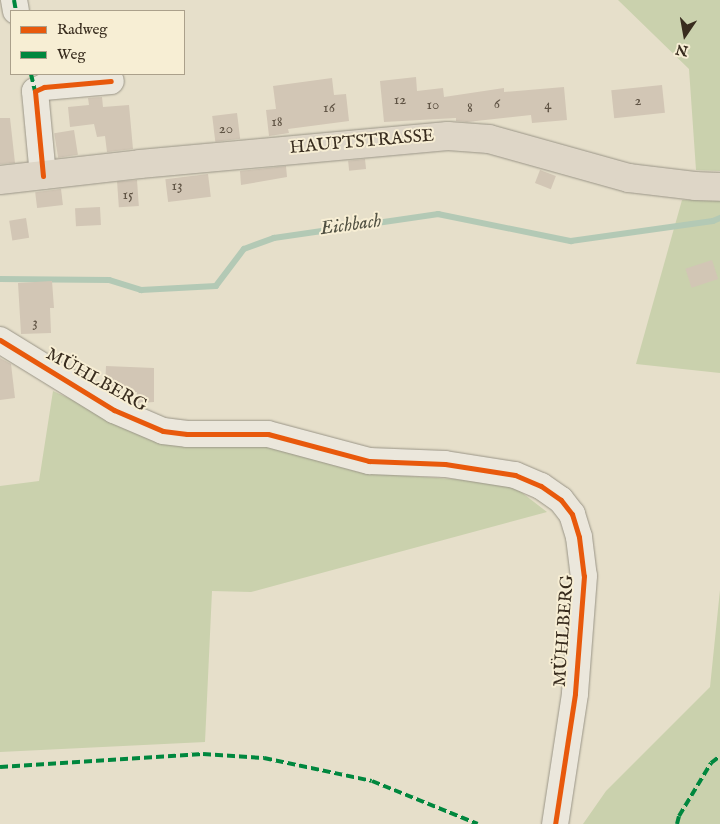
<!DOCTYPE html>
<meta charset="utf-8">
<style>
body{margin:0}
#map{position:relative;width:720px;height:824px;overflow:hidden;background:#e6dfca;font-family:"IM FELL English",serif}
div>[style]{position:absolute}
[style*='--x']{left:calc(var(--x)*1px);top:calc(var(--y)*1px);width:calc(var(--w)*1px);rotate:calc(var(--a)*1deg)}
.green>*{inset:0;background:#cad1ad}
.stream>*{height:5.5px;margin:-2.75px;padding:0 2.75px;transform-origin:2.75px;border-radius:2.75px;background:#b3c9b5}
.building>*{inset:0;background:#d2c6b5;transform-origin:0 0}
.roads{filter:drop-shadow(0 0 1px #9a9587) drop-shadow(0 0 1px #9a9587)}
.minor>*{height:26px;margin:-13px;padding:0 13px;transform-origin:13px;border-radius:13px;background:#ebe7dc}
.major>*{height:28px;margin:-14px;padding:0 14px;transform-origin:14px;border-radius:14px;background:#ded6c7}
.quiet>*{height:4px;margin-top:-2px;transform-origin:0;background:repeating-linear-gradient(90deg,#00873e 0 8px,transparent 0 12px)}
.cycleway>*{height:5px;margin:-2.5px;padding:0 2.5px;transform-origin:2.5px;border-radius:2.5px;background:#e8590c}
span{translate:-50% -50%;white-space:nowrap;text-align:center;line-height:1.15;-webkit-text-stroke:4px #f7eed4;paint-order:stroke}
.number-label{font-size:15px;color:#5f5344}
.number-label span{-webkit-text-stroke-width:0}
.street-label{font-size:18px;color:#382c1e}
.water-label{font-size:19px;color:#515142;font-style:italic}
.legend{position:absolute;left:10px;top:10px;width:175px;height:65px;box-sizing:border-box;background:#f7eed4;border:1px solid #aba08b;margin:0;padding:6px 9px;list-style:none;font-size:15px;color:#382c1e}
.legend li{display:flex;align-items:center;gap:10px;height:25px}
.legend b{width:25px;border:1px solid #aba08b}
.north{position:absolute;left:660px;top:10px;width:50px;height:50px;-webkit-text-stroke:4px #f7eed4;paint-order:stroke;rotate:192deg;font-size:14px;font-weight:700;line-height:20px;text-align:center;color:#382c1e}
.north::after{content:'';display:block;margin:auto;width:18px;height:22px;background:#382c1e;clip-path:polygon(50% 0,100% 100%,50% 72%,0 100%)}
</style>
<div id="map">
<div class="green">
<div style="clip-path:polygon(618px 0,720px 0,720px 171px,696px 170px,689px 69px)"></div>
<div style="clip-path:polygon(682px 200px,720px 200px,720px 373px,636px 364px)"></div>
<div style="clip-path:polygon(53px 391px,175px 446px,260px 444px,362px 473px,453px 479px,512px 485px,547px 512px,251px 592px,212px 591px,205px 742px,0 752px,0 486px,39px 481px)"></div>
<div style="clip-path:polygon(720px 590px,720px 824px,583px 824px,606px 791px,710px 687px)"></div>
</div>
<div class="stream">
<div style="--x:0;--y:279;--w:109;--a:0.5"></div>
<div style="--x:109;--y:280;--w:34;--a:17"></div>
<div style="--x:141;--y:290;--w:75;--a:-3.1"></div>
<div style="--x:216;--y:286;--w:46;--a:-52.9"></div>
<div style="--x:244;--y:249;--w:32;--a:-20"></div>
<div style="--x:274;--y:238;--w:166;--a:-8.3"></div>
<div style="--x:438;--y:214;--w:136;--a:11.5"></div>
<div style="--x:571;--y:241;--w:143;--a:-8"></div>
<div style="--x:713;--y:221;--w:8;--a:-23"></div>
</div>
<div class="building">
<div style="clip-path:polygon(416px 77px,417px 91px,443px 88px,444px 97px,504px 88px,504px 92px,564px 87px,567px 120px,532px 123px,531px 115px,467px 122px,456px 121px,456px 118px,384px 122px,380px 81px)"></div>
<div style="clip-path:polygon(332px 78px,334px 95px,346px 94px,349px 121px,288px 129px,289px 133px,269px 136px,266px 110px,276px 109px,273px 86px)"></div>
<div style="left:662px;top:85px;width:28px;height:51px;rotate:84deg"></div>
<div style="clip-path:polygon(102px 97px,103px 107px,129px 105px,133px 149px,107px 152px,105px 136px,97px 137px,94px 124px,70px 127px,68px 107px,89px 105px,88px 98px)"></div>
<div style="left:237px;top:113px;width:26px;height:25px;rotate:83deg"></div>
<div style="clip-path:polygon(0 118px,10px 118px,15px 163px,0 164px)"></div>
<div style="left:74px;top:130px;width:25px;height:20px;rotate:81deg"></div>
<div style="left:365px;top:159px;width:10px;height:17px;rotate:84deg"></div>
<div style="clip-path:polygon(286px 166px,287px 177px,241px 185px,240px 171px)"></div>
<div style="left:540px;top:170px;width:17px;height:14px;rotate:21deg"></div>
<div style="left:208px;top:174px;width:23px;height:43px;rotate:83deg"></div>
<div style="left:137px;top:180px;width:26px;height:20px;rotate:86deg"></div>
<div style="left:61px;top:189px;width:16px;height:26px;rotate:83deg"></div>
<div style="left:100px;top:207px;width:18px;height:25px;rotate:87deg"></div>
<div style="left:26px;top:218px;width:20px;height:17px;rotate:81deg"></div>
<div style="left:712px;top:260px;width:20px;height:28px;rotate:72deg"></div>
<div style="clip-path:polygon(52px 281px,54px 308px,50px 308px,51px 333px,21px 334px,18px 283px)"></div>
<div style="clip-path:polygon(0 358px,11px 364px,15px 398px,0 400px)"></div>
<div style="clip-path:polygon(106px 366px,154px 368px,154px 402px,137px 403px,137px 392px,111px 391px,105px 387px)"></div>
</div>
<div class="roads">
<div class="minor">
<div style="--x:14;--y:0;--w:11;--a:80"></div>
<div style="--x:43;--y:176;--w:85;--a:-95.4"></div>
<div style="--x:35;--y:91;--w:10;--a:-24"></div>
<div style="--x:44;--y:87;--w:67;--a:-5.1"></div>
<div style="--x:0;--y:340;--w:134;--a:31.6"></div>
<div style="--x:114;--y:410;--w:53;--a:23.2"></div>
<div style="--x:163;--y:431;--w:24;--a:7"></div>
<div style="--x:187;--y:434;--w:81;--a:0"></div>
<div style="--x:268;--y:434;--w:105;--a:15"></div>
<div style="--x:369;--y:461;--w:76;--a:2.3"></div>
<div style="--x:445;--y:464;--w:71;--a:8.9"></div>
<div style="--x:515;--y:475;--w:28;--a:23"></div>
<div style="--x:541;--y:486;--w:24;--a:35"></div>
<div style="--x:561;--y:500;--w:18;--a:52"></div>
<div style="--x:572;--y:514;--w:24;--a:73"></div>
<div style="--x:579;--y:537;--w:39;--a:83"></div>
<div style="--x:584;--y:576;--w:118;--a:94.4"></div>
<div style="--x:575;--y:694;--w:132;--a:98.7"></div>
</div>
<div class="major">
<div style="--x:0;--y:180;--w:141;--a:-6.5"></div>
<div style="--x:140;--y:164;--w:309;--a:-5.2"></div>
<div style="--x:448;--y:136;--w:41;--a:4.2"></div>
<div style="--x:489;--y:139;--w:145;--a:15.6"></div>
<div style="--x:629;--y:178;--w:66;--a:6.9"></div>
<div style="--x:695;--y:186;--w:25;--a:2"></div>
</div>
</div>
<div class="quiet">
<div style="--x:14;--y:0;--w:11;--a:80"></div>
<div style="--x:31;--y:74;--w:17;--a:77"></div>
<div style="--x:0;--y:767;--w:203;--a:-3.7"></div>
<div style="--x:203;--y:754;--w:61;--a:3.8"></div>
<div style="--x:264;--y:758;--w:110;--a:12"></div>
<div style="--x:372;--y:781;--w:114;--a:22.1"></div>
<div style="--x:677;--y:824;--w:8;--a:-76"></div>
<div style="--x:679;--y:816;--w:62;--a:-58.9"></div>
<div style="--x:711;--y:763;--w:11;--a:-38"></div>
</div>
<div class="cycleway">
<div style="--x:43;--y:176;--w:85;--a:-95.4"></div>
<div style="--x:35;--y:91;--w:10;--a:-24"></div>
<div style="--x:44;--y:87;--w:67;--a:-5.1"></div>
<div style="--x:0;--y:340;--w:134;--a:31.6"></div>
<div style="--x:114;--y:410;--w:53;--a:23.2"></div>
<div style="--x:163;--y:431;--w:24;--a:7"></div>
<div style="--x:187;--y:434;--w:81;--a:0"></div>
<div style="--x:268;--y:434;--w:105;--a:15"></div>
<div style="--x:369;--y:461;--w:76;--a:2.3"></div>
<div style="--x:445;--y:464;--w:71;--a:8.9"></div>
<div style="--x:515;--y:475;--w:28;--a:23"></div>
<div style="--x:541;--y:486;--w:24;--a:35"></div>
<div style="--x:561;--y:500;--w:18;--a:52"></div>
<div style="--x:572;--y:514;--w:24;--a:73"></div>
<div style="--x:579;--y:537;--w:39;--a:83"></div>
<div style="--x:584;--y:576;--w:118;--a:94.4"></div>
<div style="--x:575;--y:694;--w:132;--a:98.7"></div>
</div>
<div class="number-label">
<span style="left:400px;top:100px">12</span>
<span style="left:638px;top:101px">2</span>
<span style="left:497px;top:104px">6</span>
<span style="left:433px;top:105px">10</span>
<span style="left:548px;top:105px">4</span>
<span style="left:329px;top:108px">16</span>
<span style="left:470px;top:108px">8</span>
<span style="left:277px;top:122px">18</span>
<span style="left:226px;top:129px">20</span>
<span style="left:177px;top:186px">13</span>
<span style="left:128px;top:195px">15</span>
<span style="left:35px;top:323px">3</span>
</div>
<div class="street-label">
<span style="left:362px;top:143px;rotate:-5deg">HAUPTSTRASSE</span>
<span style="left:96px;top:381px;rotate:29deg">MÜHLBERG</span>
<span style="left:565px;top:631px;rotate:-86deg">MÜHLBERG</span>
</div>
<div class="water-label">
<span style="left:351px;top:226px;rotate:-8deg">Eichbach</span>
</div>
<ul class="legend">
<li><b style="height:6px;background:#e8590c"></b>Radweg</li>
<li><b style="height:6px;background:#00873e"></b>Weg</li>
</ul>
<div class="north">N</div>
</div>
